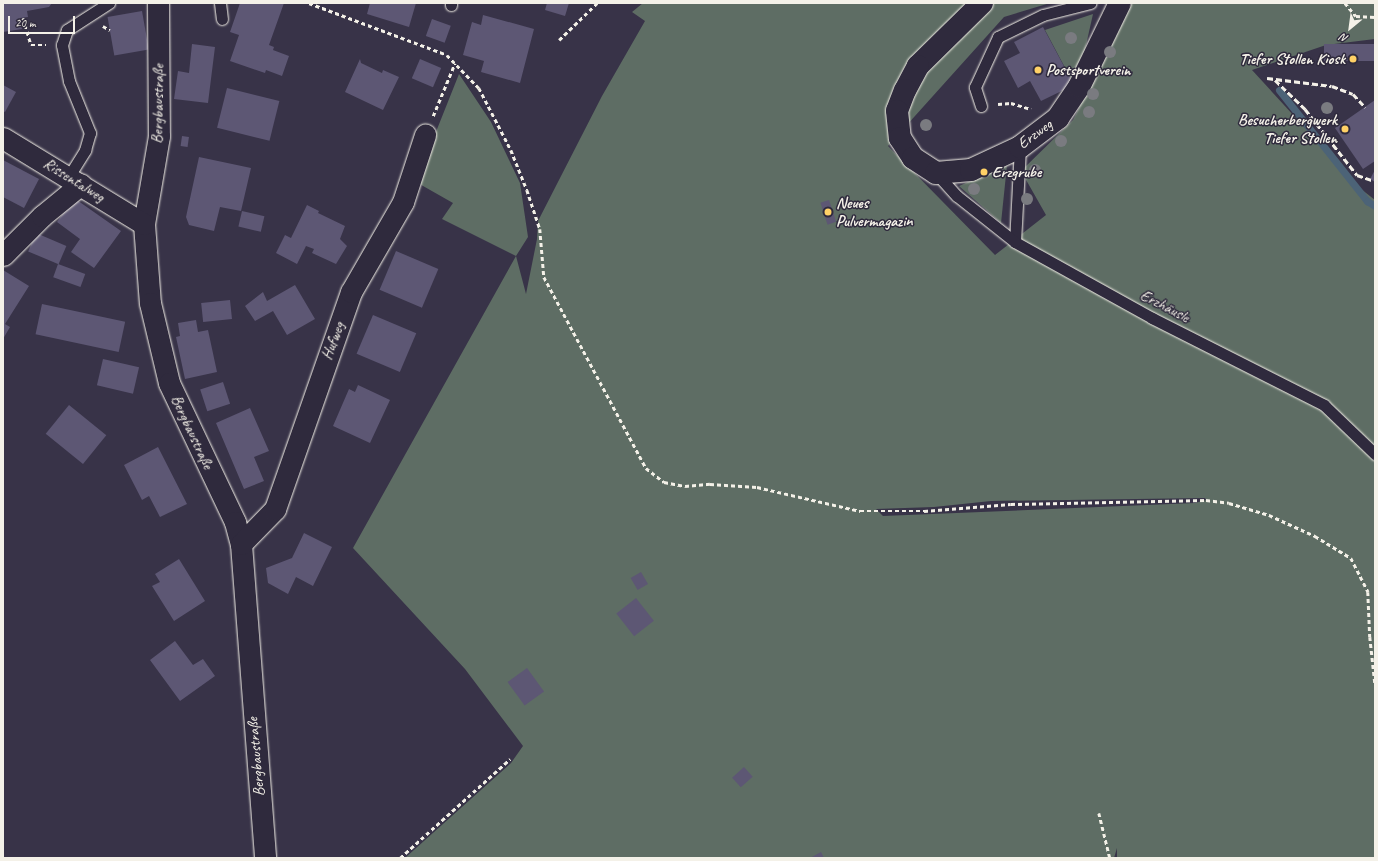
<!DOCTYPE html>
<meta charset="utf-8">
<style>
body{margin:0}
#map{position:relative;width:1378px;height:861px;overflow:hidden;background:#383348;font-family:Caveat,sans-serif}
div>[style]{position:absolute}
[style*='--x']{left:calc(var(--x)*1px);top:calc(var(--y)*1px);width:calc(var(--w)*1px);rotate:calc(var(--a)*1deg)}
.green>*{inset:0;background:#5e6d64}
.stream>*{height:7px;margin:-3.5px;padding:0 3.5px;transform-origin:3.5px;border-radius:3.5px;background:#4c6377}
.building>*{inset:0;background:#5d5774;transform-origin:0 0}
.path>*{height:2.5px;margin-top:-1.25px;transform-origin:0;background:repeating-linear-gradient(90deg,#f4f1e8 0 4px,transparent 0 7px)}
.roads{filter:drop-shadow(0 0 1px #f4f1e8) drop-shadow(0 0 1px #f4f1e8)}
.lane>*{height:11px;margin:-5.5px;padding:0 5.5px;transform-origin:5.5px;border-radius:5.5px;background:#2f2a3d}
.street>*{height:21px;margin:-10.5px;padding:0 10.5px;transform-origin:10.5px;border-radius:10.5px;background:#2f2a3d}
.secondary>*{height:22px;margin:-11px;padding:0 11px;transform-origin:11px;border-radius:11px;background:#2f2a3d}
.rail>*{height:3px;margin-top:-1.5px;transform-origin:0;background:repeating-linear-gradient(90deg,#f4f1e8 0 6px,transparent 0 9px)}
.trees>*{width:12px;height:12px;margin:-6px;border-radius:50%;background:#7a7b80}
.dots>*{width:11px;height:11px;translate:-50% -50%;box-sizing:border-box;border:2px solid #2f2a3d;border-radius:50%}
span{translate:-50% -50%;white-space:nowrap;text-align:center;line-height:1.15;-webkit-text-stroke:3px #2f2a3d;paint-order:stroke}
.poi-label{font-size:16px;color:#f4f1e8;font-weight:700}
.right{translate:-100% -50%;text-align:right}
.left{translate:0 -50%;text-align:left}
.street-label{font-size:16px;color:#f4f1e8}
.frame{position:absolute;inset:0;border:4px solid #f4f1e8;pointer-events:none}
.north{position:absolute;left:1330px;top:8px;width:40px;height:40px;-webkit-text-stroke:3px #2f2a3d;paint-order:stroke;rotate:209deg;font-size:11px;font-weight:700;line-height:16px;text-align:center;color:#f4f1e8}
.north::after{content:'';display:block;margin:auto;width:14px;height:18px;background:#f4f1e8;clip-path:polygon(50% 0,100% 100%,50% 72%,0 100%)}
.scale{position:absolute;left:8px;top:16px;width:67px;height:18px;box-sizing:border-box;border:2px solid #f4f1e8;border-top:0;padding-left:5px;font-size:12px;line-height:14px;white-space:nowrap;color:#f4f1e8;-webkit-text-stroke:3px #2f2a3d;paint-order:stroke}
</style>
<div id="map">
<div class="green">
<div style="clip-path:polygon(evenodd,643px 3px,1050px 3px,1004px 17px,888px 146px,995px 255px,1046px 215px,1021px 171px,1073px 120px,1089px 88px,1121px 3px,1375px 3px,1375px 39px,1326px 45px,1252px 70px,1361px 189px,1375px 200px,1375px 858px,1117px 858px,1117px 848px,1114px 858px,405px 858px,511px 763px,523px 746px,465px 669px,353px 548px,516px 256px,442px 219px,453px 203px,416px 182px,459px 74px,491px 122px,520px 183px,528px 237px,516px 256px,526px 294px,537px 239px,538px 221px,602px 96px,645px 21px,632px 12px,643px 3px,1205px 498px,1206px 500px,1195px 503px,883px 516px,876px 509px,934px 507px,991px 501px,1205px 498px)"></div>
<div style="clip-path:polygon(1093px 14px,1084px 54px,1071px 79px,1045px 30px)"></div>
<div style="clip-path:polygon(1007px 165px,1001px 223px,959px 186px)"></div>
</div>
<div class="stream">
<div style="--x:1279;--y:90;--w:142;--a:51.6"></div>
<div style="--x:1367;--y:201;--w:9;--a:32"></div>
</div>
<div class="building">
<div style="clip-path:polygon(3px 3px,52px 3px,49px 7px,27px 11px,28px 17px,20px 18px,22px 29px,3px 32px)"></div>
<div style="clip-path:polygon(240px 3px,284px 3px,269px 45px,274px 47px,273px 50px,289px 56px,282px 76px,266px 70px,265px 73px,230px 61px,239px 35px,230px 32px)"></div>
<div style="clip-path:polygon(370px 3px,416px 3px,409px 27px,367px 14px)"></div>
<div style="clip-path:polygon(547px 3px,569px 3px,565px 16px,545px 10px)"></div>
<div style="left:142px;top:11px;width:39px;height:35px;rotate:80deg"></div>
<div style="clip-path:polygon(483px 15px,534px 29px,520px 83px,481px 72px,484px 61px,463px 55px,472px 22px,481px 25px)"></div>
<div style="left:432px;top:19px;width:20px;height:18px;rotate:20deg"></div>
<div style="clip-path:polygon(1043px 27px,1074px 85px,1041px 101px,1030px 81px,1018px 88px,1004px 61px,1020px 53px,1014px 42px)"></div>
<div style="clip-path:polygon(192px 44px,215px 47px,208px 103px,174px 99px,178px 71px,189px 73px)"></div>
<div style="left:1375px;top:44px;width:17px;height:51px;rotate:90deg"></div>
<div style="clip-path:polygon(360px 59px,361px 63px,382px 73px,383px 70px,399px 77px,383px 110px,345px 92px)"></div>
<div style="left:420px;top:59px;width:23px;height:21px;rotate:23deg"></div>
<div style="clip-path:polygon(3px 85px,16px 92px,5px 112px,3px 111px)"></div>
<div style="left:227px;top:88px;width:54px;height:41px;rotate:14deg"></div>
<div style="clip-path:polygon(1375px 100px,1375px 161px,1363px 169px,1335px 128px)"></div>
<div style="left:182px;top:136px;width:7px;height:10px;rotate:8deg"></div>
<div style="clip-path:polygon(199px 157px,251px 168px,241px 211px,220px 207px,214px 231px,189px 225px,186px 217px)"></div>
<div style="clip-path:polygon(3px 160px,39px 179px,24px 208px,3px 197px)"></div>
<div style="clip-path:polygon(1375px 170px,1375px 182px,1370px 179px)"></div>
<div style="clip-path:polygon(74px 198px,121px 231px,94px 268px,71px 252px,80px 239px,57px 222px)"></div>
<div style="left:829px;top:200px;width:23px;height:9px;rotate:72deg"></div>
<div style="clip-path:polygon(307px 205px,319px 211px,318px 213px,345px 226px,340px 239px,347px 246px,336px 264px,312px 253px,314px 249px,306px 246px,297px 264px,276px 253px,285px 235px,291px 238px)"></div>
<div style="left:242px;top:211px;width:23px;height:16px;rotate:13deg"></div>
<div style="left:36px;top:233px;width:33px;height:20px;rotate:23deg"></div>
<div style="left:396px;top:251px;width:46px;height:42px;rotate:23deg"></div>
<div style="left:58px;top:264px;width:29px;height:14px;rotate:20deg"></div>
<div style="clip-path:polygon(3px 270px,29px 286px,5px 324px,10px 327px,3px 339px)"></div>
<div style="clip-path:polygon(295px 285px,315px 319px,287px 335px,273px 311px,255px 321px,245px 306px,263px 292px,267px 301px)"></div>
<div style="left:230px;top:300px;width:19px;height:29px;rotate:84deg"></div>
<div style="left:42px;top:304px;width:85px;height:31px;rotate:12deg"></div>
<div style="left:373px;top:315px;width:47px;height:42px;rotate:23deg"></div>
<div style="clip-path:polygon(196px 320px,198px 332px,208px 330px,217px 372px,185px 379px,176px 337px,180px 336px,178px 323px)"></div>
<div style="left:103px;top:359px;width:37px;height:27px;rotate:13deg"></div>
<div style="left:223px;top:382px;width:23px;height:24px;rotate:72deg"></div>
<div style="clip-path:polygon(358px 385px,390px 400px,370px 443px,333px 426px,349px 389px,355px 392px)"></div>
<div style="left:69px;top:405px;width:48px;height:37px;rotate:39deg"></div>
<div style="clip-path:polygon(250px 408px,269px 451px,254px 457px,264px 481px,244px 489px,216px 423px)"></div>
<div style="clip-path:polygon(158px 447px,187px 504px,160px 517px,149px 496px,142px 500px,124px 465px)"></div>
<div style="clip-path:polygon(304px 533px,332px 547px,313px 586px,296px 577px,288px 594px,268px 583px,266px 568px,292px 558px)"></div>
<div style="clip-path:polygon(179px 559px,205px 601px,174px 621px,152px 586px,160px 582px,155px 574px)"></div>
<div style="left:641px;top:572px;width:14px;height:12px;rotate:60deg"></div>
<div style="left:636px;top:598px;width:29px;height:25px;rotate:52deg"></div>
<div style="clip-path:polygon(175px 641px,193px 665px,203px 659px,215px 676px,180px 701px,150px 660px)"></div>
<div style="left:527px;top:668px;width:29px;height:24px;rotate:54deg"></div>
<div style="left:744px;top:767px;width:13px;height:16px;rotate:48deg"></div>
<div style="clip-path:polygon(821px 852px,824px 858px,810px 858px)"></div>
</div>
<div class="path">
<div style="--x:309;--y:3;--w:147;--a:20.6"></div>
<div style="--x:447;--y:55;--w:46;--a:45.9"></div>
<div style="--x:479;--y:88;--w:70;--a:62.7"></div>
<div style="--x:511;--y:150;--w:43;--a:68.2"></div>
<div style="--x:527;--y:190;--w:41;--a:71.6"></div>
<div style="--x:540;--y:229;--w:48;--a:85.2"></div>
<div style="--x:544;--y:277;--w:217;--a:61.9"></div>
<div style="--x:646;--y:468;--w:23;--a:38"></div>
<div style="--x:664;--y:482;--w:21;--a:11"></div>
<div style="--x:685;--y:486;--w:25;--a:-5"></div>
<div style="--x:710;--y:484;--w:47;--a:3.7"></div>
<div style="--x:757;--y:487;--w:106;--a:13.1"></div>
<div style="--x:860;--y:511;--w:64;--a:0"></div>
<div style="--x:924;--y:511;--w:87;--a:-4.6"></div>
<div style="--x:1011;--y:504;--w:195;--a:-1.2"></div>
<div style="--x:1206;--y:500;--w:23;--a:7"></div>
<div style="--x:1229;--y:503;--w:42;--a:16.7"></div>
<div style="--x:1269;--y:515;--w:51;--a:24.5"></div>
<div style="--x:1315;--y:536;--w:42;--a:31.4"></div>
<div style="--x:1351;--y:558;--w:38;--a:63"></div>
<div style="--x:1368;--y:592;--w:45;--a:87.5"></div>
<div style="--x:1370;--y:637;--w:46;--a:83.8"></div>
<div style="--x:1345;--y:3;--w:17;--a:50"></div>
<div style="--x:1356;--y:16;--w:19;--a:3"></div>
<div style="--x:23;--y:18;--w:28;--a:73"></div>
<div style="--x:31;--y:45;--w:15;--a:0"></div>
<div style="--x:103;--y:26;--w:8;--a:30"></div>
<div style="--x:559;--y:40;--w:53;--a:-44.2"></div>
<div style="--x:998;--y:104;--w:13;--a:-4"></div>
<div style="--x:1011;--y:103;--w:21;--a:17"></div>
<div style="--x:433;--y:116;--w:57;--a:-67.5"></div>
<div style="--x:1099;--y:813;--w:46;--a:76.3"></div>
<div style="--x:400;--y:858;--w:148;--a:-42"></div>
</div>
<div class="roads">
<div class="lane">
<div style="--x:220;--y:3;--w:16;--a:83"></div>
<div style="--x:451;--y:5;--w:2;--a:-90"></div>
<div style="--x:981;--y:106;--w:20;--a:-108"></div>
<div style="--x:975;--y:87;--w:55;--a:-65.3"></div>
<div style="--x:998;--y:37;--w:50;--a:-26.1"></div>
<div style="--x:1043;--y:15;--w:49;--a:-14.3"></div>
<div style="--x:1020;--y:147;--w:95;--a:93"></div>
<div style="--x:1015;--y:242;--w:157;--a:29"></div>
<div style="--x:1152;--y:318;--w:193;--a:26.8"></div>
<div style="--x:1324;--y:405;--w:71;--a:43.9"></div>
<div style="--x:936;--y:173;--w:31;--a:48"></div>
<div style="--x:957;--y:196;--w:74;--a:38.4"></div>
<div style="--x:69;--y:176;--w:31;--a:-58"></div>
<div style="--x:85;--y:150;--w:18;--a:-74"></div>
<div style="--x:90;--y:133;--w:56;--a:-112"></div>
<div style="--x:69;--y:81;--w:37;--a:-101"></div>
<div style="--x:62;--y:45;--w:16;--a:-72"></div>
<div style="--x:67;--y:30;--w:50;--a:-32.7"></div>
</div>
<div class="street">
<div style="--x:158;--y:3;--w:133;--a:89.6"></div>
<div style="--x:159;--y:136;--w:89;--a:99.7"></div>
<div style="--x:144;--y:224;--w:79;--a:85.7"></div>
<div style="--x:150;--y:303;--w:82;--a:76.6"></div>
<div style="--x:169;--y:383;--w:154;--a:64.6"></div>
<div style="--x:235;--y:522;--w:23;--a:75"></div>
<div style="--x:241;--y:544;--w:315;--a:85.6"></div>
<div style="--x:3;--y:138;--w:165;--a:31.4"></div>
<div style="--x:3;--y:255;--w:55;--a:-45"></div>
<div style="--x:42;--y:216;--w:50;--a:-39.4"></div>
<div style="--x:241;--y:544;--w:49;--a:-45.8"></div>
<div style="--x:275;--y:509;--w:230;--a:-70.7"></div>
<div style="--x:351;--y:292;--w:104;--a:-60"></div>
<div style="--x:403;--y:202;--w:71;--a:-71.8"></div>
</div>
<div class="secondary">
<div style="--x:982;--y:3;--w:90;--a:135.5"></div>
<div style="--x:918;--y:66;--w:27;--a:118"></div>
<div style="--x:905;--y:90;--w:22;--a:111"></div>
<div style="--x:897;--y:111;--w:27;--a:84"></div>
<div style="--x:900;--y:138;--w:24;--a:57"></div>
<div style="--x:913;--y:158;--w:27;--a:33"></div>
<div style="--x:936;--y:173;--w:35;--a:-5"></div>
<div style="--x:971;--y:170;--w:54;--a:-25.1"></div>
<div style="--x:1020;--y:147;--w:48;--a:-37.3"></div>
<div style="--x:1058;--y:118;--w:37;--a:-56"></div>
<div style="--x:1079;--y:87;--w:93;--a:-64"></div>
</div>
</div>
<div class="rail">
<div style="--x:1267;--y:78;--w:65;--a:7"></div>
<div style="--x:1332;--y:86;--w:22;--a:21"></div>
<div style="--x:1353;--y:94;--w:18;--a:47"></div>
<div style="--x:1275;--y:80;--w:42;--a:44"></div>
<div style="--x:1305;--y:109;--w:84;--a:51.8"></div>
<div style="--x:1357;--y:175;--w:18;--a:19"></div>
</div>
<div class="trees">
<div style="left:1071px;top:38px"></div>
<div style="left:1110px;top:52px"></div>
<div style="left:1093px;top:94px"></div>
<div style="left:1327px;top:108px"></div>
<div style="left:1089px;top:112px"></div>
<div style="left:926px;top:125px"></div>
<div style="left:1061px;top:141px"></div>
<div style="left:1035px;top:170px"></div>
<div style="left:974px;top:189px"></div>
<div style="left:1027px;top:199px"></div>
</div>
<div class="dots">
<div style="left:1353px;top:59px;background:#ffd166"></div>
<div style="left:1038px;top:70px;background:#ffd166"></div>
<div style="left:1345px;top:129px;background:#ffd166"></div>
<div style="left:984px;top:172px;background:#ffd166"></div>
<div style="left:828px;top:212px;background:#ffd166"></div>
</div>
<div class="poi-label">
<span class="right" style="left:1345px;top:59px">Tiefer Stollen Kiosk</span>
<span class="left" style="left:1046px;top:70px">Postsportverein</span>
<span class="right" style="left:1337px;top:129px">Besucherbergwerk<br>Tiefer Stollen</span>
<span class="left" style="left:992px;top:172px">Erzgrube</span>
<span class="left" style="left:836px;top:212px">Neues<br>Pulvermagazin</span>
</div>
<div class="street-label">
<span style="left:158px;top:104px;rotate:-89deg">Bergbaustraße</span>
<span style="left:1035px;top:134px;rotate:-36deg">Erzweg</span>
<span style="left:74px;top:180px;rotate:32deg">Rissentalweg</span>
<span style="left:1165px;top:306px;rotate:28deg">Erzhäusle</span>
<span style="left:333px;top:341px;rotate:-70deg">Hufweg</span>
<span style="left:192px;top:432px;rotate:65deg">Bergbaustraße</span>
<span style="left:256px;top:757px;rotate:-95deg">Bergbaustraße</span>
</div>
<div class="frame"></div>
<div class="north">N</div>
<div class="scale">20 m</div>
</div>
